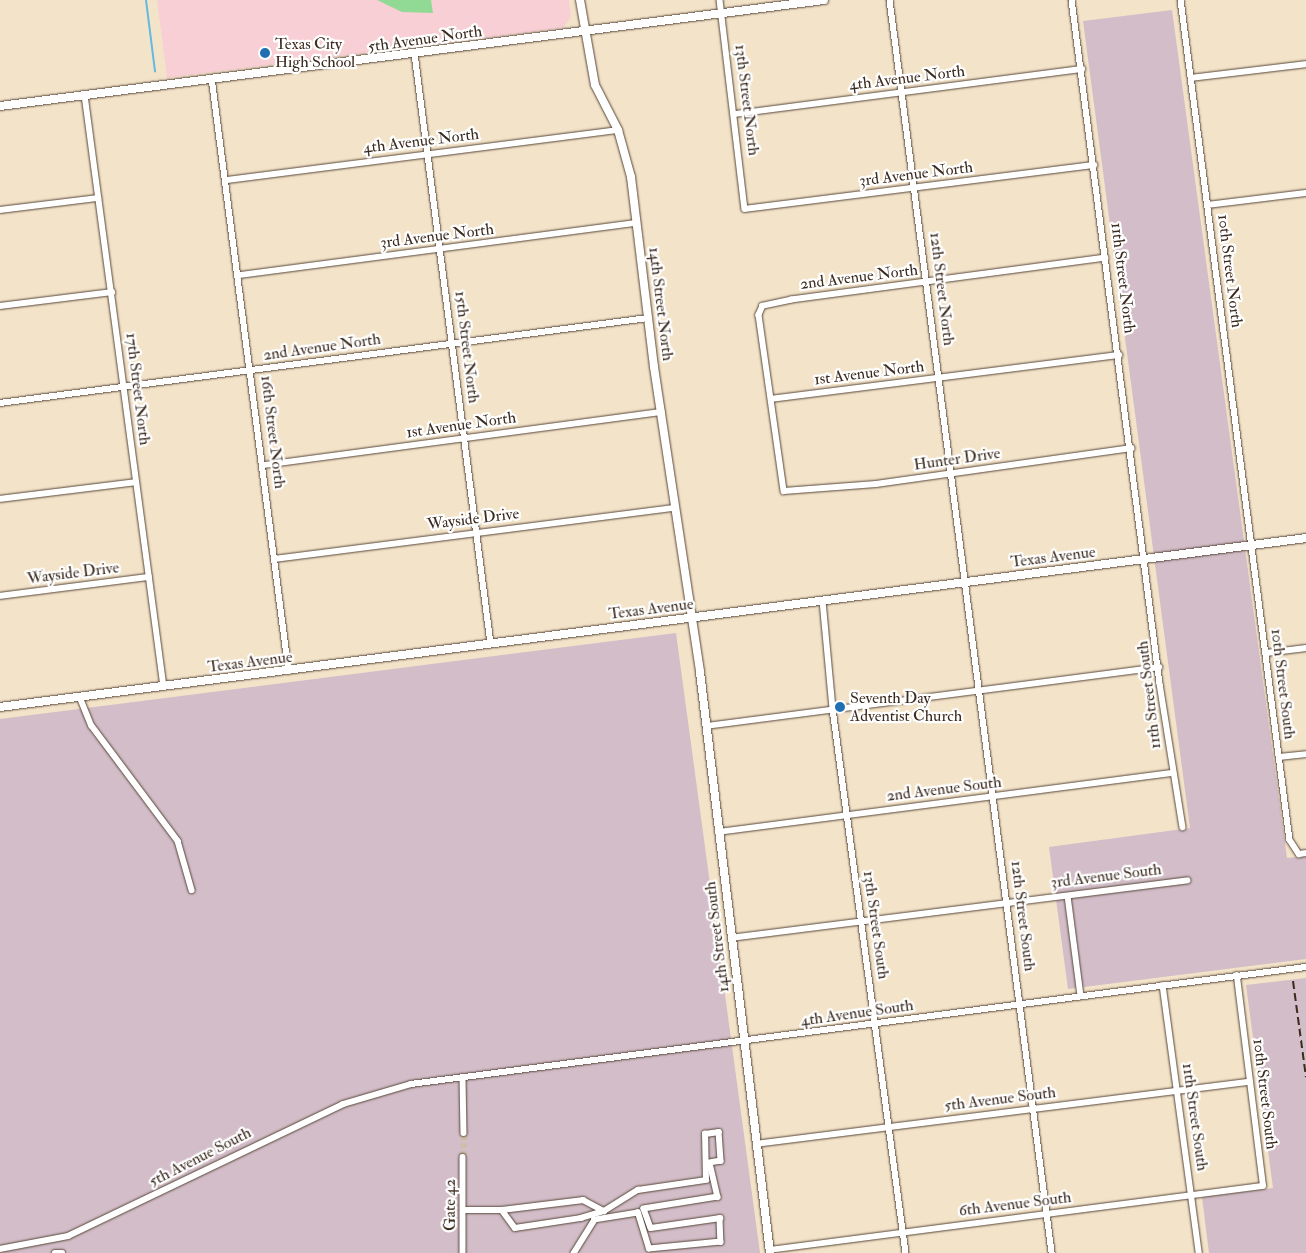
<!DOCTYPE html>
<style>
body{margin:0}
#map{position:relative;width:1306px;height:1253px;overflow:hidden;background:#f3e3c9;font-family:"IM FELL Double Pica",serif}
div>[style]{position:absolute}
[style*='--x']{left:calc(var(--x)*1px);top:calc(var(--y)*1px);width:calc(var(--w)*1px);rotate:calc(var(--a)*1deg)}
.built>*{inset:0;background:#f7cfd4}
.industrial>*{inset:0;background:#d2bdc8}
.green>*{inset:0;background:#91da95}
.stream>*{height:2px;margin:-1px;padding:0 1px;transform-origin:1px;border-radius:1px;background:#63b9e0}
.street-tunnel>*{height:5.5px;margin-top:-2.75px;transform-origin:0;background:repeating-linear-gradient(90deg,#cebea7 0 5.5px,transparent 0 8.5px)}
.roads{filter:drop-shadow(0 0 1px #574638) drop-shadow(0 0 1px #574638)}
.street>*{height:5.5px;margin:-2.75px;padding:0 2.75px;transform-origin:2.75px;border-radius:2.75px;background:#fff}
.secondary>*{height:8px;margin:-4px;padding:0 4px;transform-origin:4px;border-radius:4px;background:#fff}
.rail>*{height:2px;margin-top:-1px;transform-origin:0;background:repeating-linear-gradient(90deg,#3b2a1e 0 8px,transparent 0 12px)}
.dots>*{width:14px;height:14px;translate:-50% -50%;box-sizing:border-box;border:2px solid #fff;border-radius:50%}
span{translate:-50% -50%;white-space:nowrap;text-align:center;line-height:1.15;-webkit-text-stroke:4.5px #fff;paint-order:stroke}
.street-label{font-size:16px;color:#3b2a1e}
.poi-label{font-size:16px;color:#3b2a1e}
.left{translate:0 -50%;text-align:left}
</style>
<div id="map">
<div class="built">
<div style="clip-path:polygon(157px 0,569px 0,571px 17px,563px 28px,167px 78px)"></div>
</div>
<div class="industrial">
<div style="clip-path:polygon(1172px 10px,1287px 858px,1306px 856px,1306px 959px,1068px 989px,1049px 847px,1190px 828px,1083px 21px)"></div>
<div style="clip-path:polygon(676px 633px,760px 1253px,0 1253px,0 719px)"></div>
<div style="clip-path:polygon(1306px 978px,1306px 1253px,1209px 1253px,1202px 1197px,1273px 1188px,1246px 985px)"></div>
</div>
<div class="green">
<div style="clip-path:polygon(377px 0,431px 0,433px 13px,402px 12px)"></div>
</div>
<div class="stream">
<div style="--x:146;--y:0;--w:72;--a:82.8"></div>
</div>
<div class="street-tunnel">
<div style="--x:463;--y:1157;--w:24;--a:-88"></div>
</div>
<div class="roads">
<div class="street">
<div style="--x:720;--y:0;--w:210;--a:83.2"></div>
<div style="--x:745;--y:209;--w:352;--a:-7.2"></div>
<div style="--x:890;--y:0;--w:1263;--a:82.63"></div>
<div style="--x:1072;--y:0;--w:690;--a:82.67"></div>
<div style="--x:1160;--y:684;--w:145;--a:80.9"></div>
<div style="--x:1181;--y:0;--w:847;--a:82.61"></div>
<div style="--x:1290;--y:840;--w:17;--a:57"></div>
<div style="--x:1299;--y:854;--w:7;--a:-8"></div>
<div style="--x:415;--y:54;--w:595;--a:82.66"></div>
<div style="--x:212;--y:78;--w:598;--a:82.6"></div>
<div style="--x:1191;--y:78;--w:116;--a:-6.9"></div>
<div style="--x:85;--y:95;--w:597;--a:82.4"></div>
<div style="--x:735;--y:114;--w:350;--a:-7.4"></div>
<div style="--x:228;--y:180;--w:393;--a:-7.3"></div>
<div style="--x:1208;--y:205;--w:99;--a:-7"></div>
<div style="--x:0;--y:210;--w:99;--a:-7"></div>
<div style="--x:1106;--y:258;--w:317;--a:172.4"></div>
<div style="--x:792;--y:300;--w:30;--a:168"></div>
<div style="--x:763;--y:306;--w:10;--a:114"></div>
<div style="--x:759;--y:315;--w:178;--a:81.9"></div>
<div style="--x:784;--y:491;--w:92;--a:-4.4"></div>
<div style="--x:876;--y:484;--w:258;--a:-8"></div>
<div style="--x:240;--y:275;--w:400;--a:-7.5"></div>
<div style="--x:0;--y:306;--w:113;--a:-7.1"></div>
<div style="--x:771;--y:399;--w:351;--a:-7.2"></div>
<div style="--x:0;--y:403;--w:654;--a:-7.47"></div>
<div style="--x:264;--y:465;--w:401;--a:-7.6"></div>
<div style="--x:0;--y:499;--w:137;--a:-7.1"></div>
<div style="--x:275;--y:559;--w:403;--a:-7.3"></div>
<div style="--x:0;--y:596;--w:150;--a:-7.3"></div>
<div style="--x:823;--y:601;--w:108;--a:84.7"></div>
<div style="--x:833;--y:709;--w:549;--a:82.36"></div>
<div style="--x:1266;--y:653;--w:40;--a:-7.1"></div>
<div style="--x:80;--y:697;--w:31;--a:68"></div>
<div style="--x:92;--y:726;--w:144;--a:53.2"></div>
<div style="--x:178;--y:841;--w:51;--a:74.1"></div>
<div style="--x:706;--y:726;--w:457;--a:-7.4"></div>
<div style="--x:1279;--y:757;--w:27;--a:-6"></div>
<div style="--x:718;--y:832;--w:458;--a:-7.4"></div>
<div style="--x:1068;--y:896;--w:101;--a:82.6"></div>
<div style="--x:731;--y:938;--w:460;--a:-7.2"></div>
<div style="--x:1163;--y:985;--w:270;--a:82.3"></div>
<div style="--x:463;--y:1078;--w:55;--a:89"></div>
<div style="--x:756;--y:1144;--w:496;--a:-7.2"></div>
<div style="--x:463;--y:1157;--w:96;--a:90"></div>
<div style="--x:464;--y:1210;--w:38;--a:0"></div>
<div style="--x:502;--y:1210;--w:22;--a:54"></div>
<div style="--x:515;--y:1228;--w:67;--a:-8.6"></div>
<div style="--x:581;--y:1218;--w:24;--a:-17"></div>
<div style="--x:604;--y:1211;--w:40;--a:-32"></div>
<div style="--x:638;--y:1190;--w:69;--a:-8.4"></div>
<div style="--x:706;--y:1180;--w:46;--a:-91.2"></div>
<div style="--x:705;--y:1134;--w:14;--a:-8"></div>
<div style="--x:719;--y:1132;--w:29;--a:86"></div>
<div style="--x:721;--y:1161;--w:11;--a:170"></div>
<div style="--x:710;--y:1163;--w:35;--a:77"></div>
<div style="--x:718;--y:1197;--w:75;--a:170.8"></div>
<div style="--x:644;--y:1209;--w:20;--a:70"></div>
<div style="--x:651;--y:1228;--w:70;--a:-8.2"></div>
<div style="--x:720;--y:1218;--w:24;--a:88"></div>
<div style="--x:721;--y:1242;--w:72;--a:174.4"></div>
<div style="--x:649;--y:1249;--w:38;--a:-107"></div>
<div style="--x:638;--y:1213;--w:44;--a:170.8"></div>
<div style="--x:595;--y:1220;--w:39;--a:122"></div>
<div style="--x:502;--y:1210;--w:82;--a:-7"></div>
<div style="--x:583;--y:1200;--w:24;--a:28"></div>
<div style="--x:0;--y:1249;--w:69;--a:-10.8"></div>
<div style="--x:68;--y:1236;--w:305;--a:-25.6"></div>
<div style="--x:343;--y:1104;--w:71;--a:-16.4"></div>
<div style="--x:411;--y:1084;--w:903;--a:-7.45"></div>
<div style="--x:769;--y:1250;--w:498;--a:-7.4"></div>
<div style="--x:1263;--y:1186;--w:212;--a:-97.1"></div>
<div style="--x:55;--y:1253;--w:7;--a:0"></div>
</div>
<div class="secondary">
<div style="--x:580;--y:0;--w:86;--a:80"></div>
<div style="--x:595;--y:85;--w:51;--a:62.9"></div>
<div style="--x:618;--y:130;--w:49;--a:74.5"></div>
<div style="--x:631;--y:177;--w:191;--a:83.1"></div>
<div style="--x:654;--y:367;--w:308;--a:81.4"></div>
<div style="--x:700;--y:672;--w:585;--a:83.13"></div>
<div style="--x:0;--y:106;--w:831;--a:-7.33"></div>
<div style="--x:0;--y:707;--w:1317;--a:-7.37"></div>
</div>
</div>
<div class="rail">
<div style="--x:1293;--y:981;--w:97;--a:82.3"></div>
</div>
<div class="dots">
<div style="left:265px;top:53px;background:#1f6fb2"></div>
<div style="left:840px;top:707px;background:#1f6fb2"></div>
</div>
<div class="street-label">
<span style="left:425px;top:39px;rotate:-8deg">5th Avenue North</span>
<span style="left:907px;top:78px;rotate:-7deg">4th Avenue North</span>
<span style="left:747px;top:100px;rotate:83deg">13th Street North</span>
<span style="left:421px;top:141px;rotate:-7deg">4th Avenue North</span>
<span style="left:916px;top:174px;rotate:-7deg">3rd Avenue North</span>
<span style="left:437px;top:236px;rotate:-7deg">3rd Avenue North</span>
<span style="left:1230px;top:271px;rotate:83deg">10th Street North</span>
<span style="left:859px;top:277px;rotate:-7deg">2nd Avenue North</span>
<span style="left:1123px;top:278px;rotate:83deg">11th Street North</span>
<span style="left:942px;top:289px;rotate:83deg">12th Street North</span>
<span style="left:661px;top:304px;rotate:83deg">14th Street North</span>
<span style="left:322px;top:347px;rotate:-8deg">2nd Avenue North</span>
<span style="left:467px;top:347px;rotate:83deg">15th Street North</span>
<span style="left:869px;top:373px;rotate:-7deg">1st Avenue North</span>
<span style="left:138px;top:389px;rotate:83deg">17th Street North</span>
<span style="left:461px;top:425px;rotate:-8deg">1st Avenue North</span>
<span style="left:273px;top:432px;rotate:83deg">16th Street North</span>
<span style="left:957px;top:459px;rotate:-8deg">Hunter Drive</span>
<span style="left:473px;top:519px;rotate:-7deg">Wayside Drive</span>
<span style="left:1053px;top:557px;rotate:-7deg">Texas Avenue</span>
<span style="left:73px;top:573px;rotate:-7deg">Wayside Drive</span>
<span style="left:651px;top:609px;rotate:-7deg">Texas Avenue</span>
<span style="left:250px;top:662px;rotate:-7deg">Texas Avenue</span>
<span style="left:1283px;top:684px;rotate:83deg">10th Street South</span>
<span style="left:1149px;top:695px;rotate:-97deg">11th Street South</span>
<span style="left:944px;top:789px;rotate:-7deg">2nd Avenue South</span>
<span style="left:1106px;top:876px;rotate:-7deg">3rd Avenue South</span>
<span style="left:1023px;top:916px;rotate:83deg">12th Street South</span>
<span style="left:876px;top:925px;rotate:82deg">13th Street South</span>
<span style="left:717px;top:937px;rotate:-97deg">14th Street South</span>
<span style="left:857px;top:1013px;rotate:-8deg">4th Avenue South</span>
<span style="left:1265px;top:1094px;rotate:83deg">10th Street South</span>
<span style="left:1000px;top:1099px;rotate:-7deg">5th Avenue South</span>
<span style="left:1195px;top:1117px;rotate:82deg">11th Street South</span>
<span style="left:200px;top:1157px;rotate:-27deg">5th Avenue South</span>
<span style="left:1015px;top:1204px;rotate:-7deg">6th Avenue South</span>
<span style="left:450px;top:1205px;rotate:-90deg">Gate 42</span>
</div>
<div class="poi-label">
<span class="left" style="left:275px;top:53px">Texas City<br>High School</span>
<span class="left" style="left:850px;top:707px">Seventh Day<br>Adventist Church</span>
</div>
</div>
